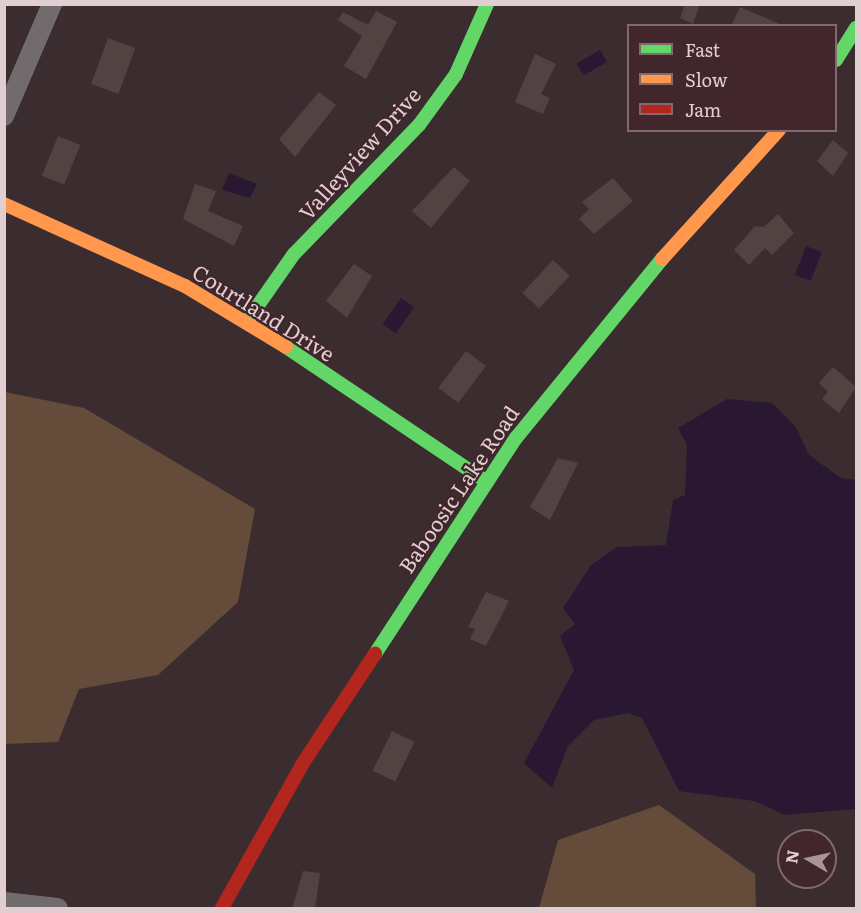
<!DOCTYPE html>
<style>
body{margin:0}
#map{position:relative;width:861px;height:913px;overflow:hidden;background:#3b2c30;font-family:Literata,serif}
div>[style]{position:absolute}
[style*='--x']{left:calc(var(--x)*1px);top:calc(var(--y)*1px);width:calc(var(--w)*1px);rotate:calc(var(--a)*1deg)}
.green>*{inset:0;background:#654c3a}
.water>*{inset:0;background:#2a1832;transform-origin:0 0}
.building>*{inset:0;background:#524343;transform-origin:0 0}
.street>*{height:20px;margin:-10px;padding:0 10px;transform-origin:10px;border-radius:10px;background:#716b6e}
.fast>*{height:14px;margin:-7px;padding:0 7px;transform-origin:7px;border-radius:7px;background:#63d668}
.slow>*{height:14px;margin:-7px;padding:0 7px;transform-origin:7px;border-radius:7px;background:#ff974d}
.jam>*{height:14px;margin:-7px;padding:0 7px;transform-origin:7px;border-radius:7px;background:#b3261e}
span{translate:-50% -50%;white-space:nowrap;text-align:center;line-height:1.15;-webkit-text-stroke:4.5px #41262c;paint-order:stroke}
.street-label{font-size:21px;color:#e0ced1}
.frame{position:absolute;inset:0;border:6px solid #e0ced1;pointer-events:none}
.legend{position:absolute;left:627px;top:24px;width:210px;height:108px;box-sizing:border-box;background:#41262c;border:2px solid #81696e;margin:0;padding:8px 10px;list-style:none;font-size:18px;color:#e0ced1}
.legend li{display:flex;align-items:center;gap:12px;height:30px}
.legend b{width:30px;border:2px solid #81696e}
.north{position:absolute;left:777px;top:829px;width:60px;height:60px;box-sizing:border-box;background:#41262c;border:2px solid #81696e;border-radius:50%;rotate:279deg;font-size:16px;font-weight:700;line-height:24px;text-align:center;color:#e0ced1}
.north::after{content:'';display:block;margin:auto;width:21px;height:27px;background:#a69599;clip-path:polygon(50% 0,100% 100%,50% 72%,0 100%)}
</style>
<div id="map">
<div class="green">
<div style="clip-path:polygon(5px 392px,84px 408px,255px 509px,238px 602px,158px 675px,79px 689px,58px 742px,5px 744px)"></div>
<div style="clip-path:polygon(659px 805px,755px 874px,756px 908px,539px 908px,558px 840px)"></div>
</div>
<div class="water">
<div style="left:600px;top:50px;width:14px;height:27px;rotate:60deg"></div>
<div style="clip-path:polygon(229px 173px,257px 184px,250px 198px,222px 190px)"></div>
<div style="left:806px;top:246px;width:17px;height:31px;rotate:21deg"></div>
<div style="left:401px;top:298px;width:16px;height:32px;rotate:35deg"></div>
<div style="clip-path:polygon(727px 399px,772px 403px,795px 426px,809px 455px,841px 478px,856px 480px,856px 809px,785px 815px,754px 801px,679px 791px,642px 718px,628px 713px,594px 720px,568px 746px,552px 788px,524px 763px,574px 670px,560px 636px,575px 624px,563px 608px,591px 565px,617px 547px,666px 545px,673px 500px,685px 495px,687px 445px,678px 428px)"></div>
</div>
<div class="building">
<div style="clip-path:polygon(685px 4px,700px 4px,693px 24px,680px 18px)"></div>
<div style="clip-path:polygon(740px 7px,784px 26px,731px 26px)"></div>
<div style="clip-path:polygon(376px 11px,397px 22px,366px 79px,344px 66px,362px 36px,338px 20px,343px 12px,368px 25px)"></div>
<div style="left:108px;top:38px;width:29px;height:49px;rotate:20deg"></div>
<div style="clip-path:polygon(535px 54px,556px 64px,541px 94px,550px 98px,543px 114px,515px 102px)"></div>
<div style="clip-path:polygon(319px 92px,336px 105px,295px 157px,279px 139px)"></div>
<div style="left:58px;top:136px;width:24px;height:43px;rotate:22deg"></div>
<div style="clip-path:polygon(833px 140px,848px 153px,833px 176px,817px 161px)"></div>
<div style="clip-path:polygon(454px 167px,470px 181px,431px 228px,412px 211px)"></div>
<div style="clip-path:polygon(613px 178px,633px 201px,594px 234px,579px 219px,589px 209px,582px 202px)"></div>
<div style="clip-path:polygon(195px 184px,216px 191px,208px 211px,243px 226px,234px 246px,183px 219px)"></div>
<div style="clip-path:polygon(778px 214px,794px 233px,772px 255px,765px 248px,749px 265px,734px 250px,755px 226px,764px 227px)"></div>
<div style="left:553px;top:260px;width:23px;height:45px;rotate:43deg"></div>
<div style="clip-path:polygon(354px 264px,372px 276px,347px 318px,326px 301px)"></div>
<div style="left:466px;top:351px;width:25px;height:46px;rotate:37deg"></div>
<div style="clip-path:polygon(833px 367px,856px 387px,839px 413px,822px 399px,828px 392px,819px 383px)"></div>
<div style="clip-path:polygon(558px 458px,578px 463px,550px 520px,530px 507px)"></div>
<div style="clip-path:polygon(486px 592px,509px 601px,486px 646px,470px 639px,475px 629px,468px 627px)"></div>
<div style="left:392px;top:731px;width:25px;height:44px;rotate:26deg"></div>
<div style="clip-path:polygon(303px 871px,320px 873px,315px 909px,292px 909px)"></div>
</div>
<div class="street">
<div style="--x:4;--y:116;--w:122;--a:-66.8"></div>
<div style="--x:4;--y:902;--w:54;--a:6.3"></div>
</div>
<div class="fast">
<div style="--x:836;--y:60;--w:38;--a:-58"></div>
<div style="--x:247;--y:321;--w:82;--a:-55"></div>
<div style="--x:294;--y:254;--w:180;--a:-45.9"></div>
<div style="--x:419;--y:125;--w:63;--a:-54"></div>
<div style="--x:456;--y:74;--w:77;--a:-66.1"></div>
<div style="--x:286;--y:347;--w:242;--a:33.9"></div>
<div style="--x:375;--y:654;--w:258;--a:-56.9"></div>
<div style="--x:516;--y:438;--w:231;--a:-50.8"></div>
</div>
<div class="slow">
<div style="--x:4;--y:204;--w:199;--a:24.4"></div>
<div style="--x:185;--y:286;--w:118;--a:31.1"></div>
<div style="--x:662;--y:259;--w:174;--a:-47.8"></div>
</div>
<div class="jam">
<div style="--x:222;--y:908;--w:166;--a:-60.8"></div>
<div style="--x:303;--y:763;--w:131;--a:-56.6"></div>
</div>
<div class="street-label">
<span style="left:359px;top:153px;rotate:-48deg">Valleyview Drive</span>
<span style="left:264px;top:312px;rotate:32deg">Courtland Drive</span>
<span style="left:458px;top:489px;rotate:-56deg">Baboosic Lake Road</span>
</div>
<div class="frame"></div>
<ul class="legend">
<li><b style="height:8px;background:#63d668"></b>Fast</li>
<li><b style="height:8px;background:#ff974d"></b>Slow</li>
<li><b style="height:8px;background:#b3261e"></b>Jam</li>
</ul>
<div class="north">N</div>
</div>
